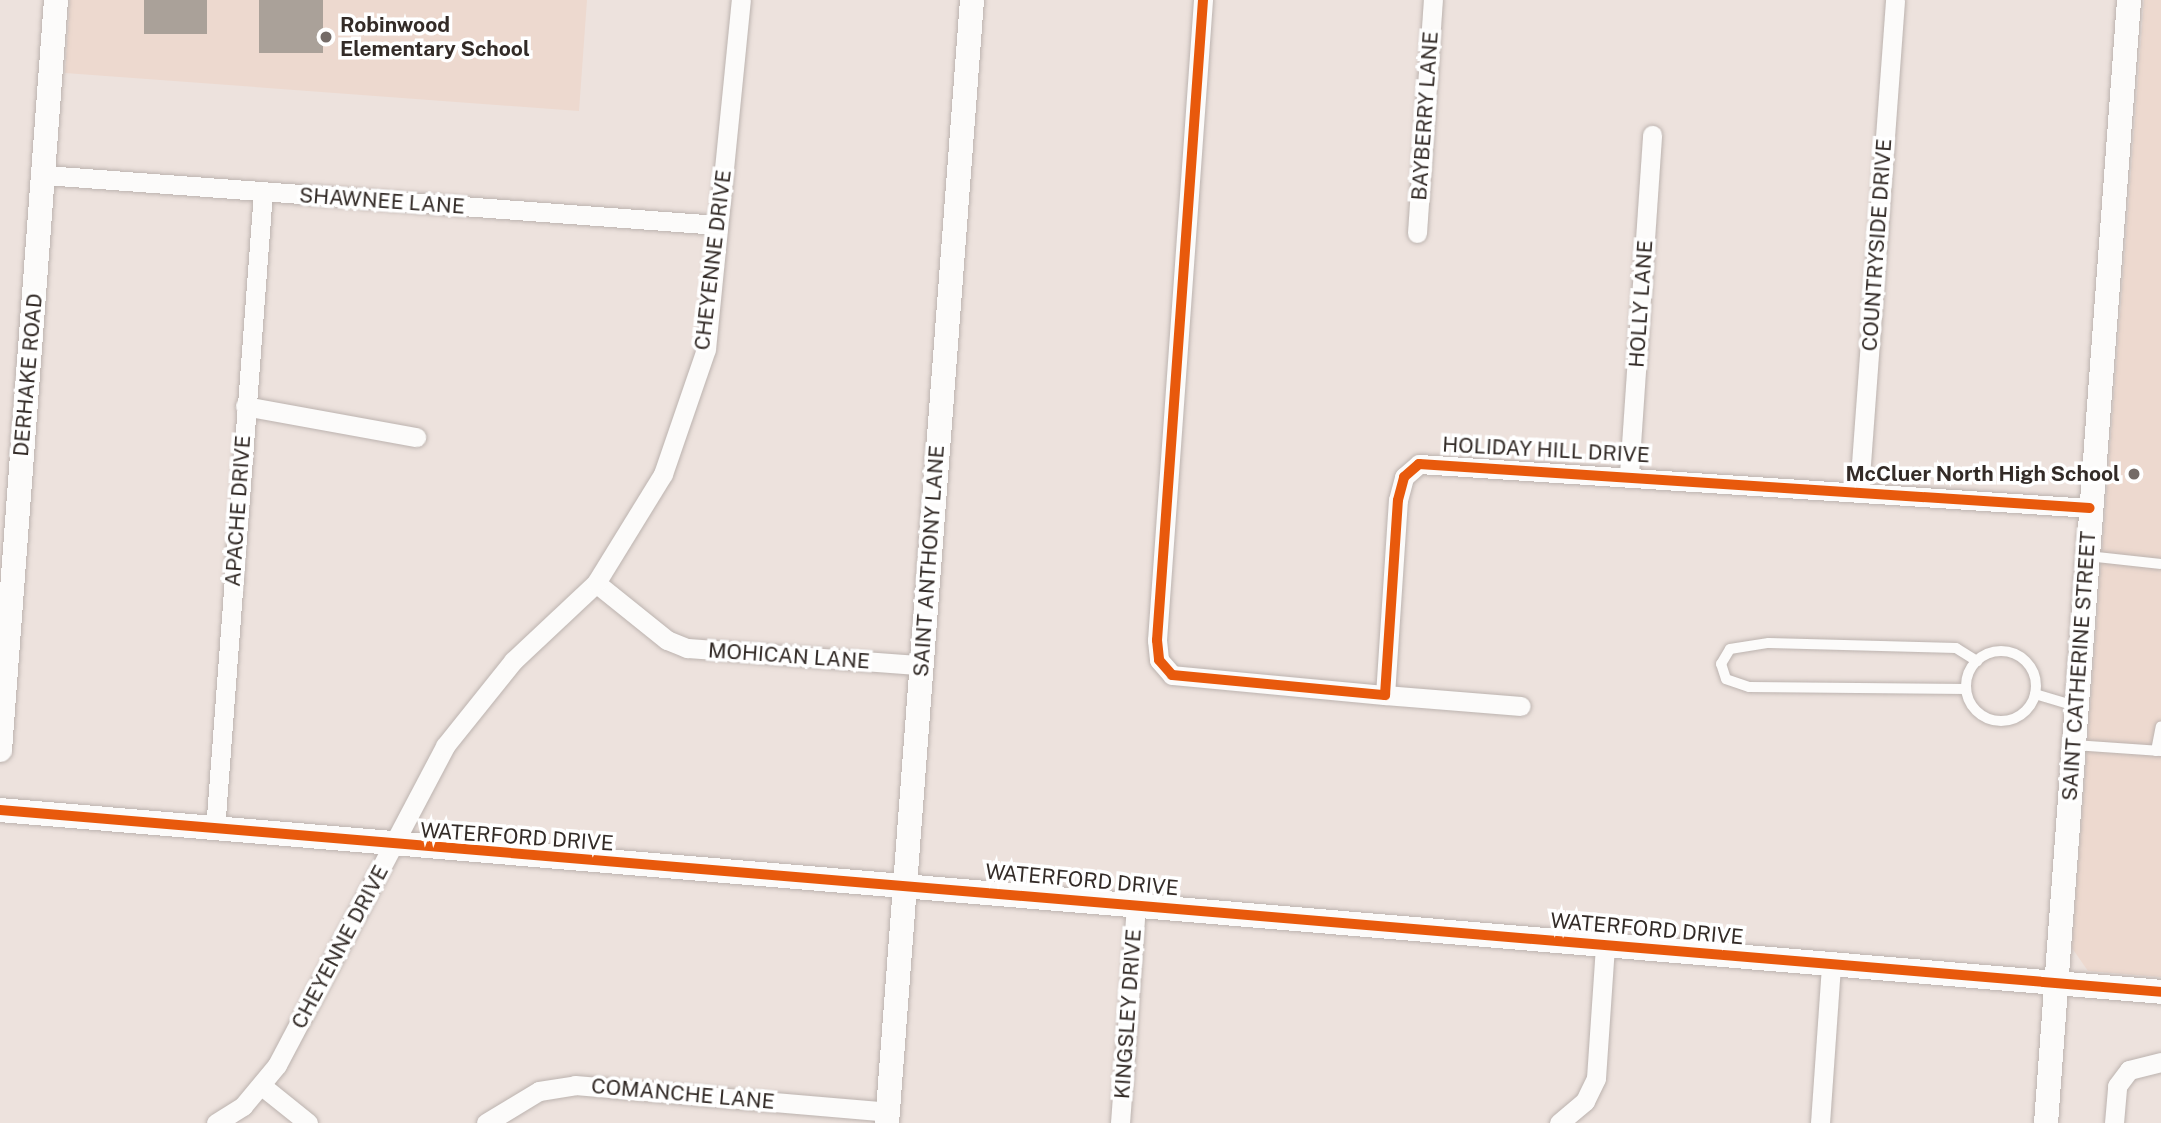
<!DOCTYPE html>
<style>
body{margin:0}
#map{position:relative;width:2161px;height:1123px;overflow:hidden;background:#ede2dd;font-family:"Public Sans",sans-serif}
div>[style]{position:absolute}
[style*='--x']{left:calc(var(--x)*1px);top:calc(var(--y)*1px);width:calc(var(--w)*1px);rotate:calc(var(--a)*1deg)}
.built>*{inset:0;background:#edd9cf}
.building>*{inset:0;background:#aaa199;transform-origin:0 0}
.roads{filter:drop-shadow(0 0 2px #bcb3af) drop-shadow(0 0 2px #bcb3af)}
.service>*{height:10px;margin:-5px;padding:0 5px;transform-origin:5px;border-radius:5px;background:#fcfbfa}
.service>.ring{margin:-5px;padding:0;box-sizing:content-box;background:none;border:10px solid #fcfbfa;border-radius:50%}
.minor>*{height:19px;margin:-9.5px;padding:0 9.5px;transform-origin:9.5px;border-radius:9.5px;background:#fcfbfa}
.tertiary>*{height:24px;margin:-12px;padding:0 12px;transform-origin:12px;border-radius:12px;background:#fcfbfa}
.cycleway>*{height:10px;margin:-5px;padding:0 5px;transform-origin:5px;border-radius:5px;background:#e8590c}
.dots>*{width:19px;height:19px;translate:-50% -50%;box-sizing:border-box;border:4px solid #fff;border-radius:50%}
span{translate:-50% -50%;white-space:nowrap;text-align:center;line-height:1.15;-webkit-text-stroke:7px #fff;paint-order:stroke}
.poi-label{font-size:21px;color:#332b27;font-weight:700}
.left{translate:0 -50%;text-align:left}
.right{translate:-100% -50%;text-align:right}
.street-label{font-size:21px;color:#332b27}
</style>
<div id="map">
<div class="built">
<div style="clip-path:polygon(70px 0,587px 0,579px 111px,65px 73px)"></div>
<div style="clip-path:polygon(2144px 0,2161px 0,2161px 977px,2088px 971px,2072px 948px)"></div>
</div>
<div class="building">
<div style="left:144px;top:0;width:63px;height:34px"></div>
<div style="left:259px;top:0;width:64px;height:53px"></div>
</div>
<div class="roads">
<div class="service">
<div style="--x:2088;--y:556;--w:73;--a:6.3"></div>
<div class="ring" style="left:1966px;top:651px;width:60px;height:60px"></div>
<div style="--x:1966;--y:689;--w:217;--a:-179.5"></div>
<div style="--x:1749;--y:687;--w:24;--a:-161"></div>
<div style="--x:1726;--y:679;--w:16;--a:-108"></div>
<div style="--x:1721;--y:664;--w:17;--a:-59"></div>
<div style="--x:1730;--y:649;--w:39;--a:-9"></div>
<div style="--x:1769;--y:643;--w:187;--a:1.5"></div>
<div style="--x:1956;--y:648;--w:25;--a:32"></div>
<div style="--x:2035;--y:694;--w:42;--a:16.7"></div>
<div style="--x:2074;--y:745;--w:87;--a:3.9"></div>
<div style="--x:2156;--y:751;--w:25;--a:-79"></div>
</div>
<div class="minor">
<div style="--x:1203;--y:0;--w:642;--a:94.11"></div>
<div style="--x:1157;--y:640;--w:20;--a:84"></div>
<div style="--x:1159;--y:660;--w:20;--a:49"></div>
<div style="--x:1172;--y:675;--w:214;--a:5.4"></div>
<div style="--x:1385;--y:695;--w:195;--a:-86.2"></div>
<div style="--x:1398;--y:500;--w:24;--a:-75"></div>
<div style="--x:1404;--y:477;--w:20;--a:-41"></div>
<div style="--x:1419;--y:464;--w:672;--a:3.75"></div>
<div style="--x:45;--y:175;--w:675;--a:4.25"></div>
<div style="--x:1417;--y:233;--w:234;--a:-86.1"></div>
<div style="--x:245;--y:406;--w:174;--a:10.3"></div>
<div style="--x:1629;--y:474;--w:340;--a:-86.1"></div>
<div style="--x:1859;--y:491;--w:492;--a:-85.8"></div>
<div style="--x:596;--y:583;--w:91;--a:38.8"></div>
<div style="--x:667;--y:640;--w:22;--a:22"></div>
<div style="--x:687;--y:648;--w:235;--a:4.2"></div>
<div style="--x:1385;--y:695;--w:136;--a:4.6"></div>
<div style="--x:215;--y:830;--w:640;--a:-85.7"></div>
<div style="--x:262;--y:1086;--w:59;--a:38.8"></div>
<div style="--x:216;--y:1123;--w:32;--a:-32"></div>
<div style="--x:243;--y:1106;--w:53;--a:-50.3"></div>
<div style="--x:277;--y:1065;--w:361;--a:-62.2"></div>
<div style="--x:445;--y:746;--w:109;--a:-51.3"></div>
<div style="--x:513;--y:661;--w:114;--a:-43.2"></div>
<div style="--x:596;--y:583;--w:128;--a:-58.4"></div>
<div style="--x:663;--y:474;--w:132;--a:-71"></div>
<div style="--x:706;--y:349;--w:351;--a:-84.3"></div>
<div style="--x:486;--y:1123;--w:62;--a:-31.1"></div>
<div style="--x:539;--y:1091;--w:36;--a:-9"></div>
<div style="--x:575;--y:1085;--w:314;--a:4.9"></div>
<div style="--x:1120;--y:1123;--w:220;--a:-85.8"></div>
<div style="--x:1559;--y:1123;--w:34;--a:-40"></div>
<div style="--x:1585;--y:1101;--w:25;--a:-64"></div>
<div style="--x:1596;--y:1078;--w:133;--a:-86.1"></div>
<div style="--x:1820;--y:1123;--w:158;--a:-86"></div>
<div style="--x:2114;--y:1123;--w:37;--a:-85"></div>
<div style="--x:2117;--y:1086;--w:20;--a:-53"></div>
<div style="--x:2129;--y:1070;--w:33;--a:-14"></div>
</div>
<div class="tertiary">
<div style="--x:0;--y:750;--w:752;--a:-85.73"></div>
<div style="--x:0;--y:810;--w:2169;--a:4.81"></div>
<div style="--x:887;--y:1123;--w:1126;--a:-85.67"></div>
<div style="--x:2046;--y:1123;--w:1126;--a:-85.77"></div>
</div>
</div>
<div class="cycleway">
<div style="--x:1203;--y:0;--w:642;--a:94.11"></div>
<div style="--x:1157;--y:640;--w:20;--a:84"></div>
<div style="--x:1159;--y:660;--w:20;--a:49"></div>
<div style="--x:1172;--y:675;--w:214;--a:5.4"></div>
<div style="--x:1385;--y:695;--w:195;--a:-86.2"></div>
<div style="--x:1398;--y:500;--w:24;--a:-75"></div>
<div style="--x:1404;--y:477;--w:20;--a:-41"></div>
<div style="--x:1419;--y:464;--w:672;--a:3.75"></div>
<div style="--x:0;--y:810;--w:2169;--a:4.81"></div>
</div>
<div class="dots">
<div style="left:326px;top:37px;background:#746b67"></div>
<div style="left:2134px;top:474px;background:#746b67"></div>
</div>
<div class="poi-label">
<span class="left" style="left:340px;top:37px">Robinwood<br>Elementary School</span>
<span class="right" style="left:2120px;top:474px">McCluer North High School</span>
</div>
<div class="street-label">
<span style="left:1425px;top:116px;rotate:-86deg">BAYBERRY LANE</span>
<span style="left:382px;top:201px;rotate:4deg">SHAWNEE LANE</span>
<span style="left:1877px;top:245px;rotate:-86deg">COUNTRYSIDE DRIVE</span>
<span style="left:713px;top:260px;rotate:-83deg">CHEYENNE DRIVE</span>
<span style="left:1641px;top:304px;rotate:-86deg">HOLLY LANE</span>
<span style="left:28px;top:375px;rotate:-85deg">DERHAKE ROAD</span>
<span style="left:1546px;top:450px;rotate:3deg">HOLIDAY HILL DRIVE</span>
<span style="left:238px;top:511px;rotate:-86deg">APACHE DRIVE</span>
<span style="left:929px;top:561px;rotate:-86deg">SAINT ANTHONY LANE</span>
<span style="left:789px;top:656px;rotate:4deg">MOHICAN LANE</span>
<span style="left:2079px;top:666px;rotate:-86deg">SAINT CATHERINE STREET</span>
<span style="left:517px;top:837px;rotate:4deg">WATERFORD DRIVE</span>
<span style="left:1082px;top:880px;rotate:5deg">WATERFORD DRIVE</span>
<span style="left:1647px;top:929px;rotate:5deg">WATERFORD DRIVE</span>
<span style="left:340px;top:947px;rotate:-62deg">CHEYENNE DRIVE</span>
<span style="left:1128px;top:1014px;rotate:-86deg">KINGSLEY DRIVE</span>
<span style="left:683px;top:1094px;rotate:5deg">COMANCHE LANE</span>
</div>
</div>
